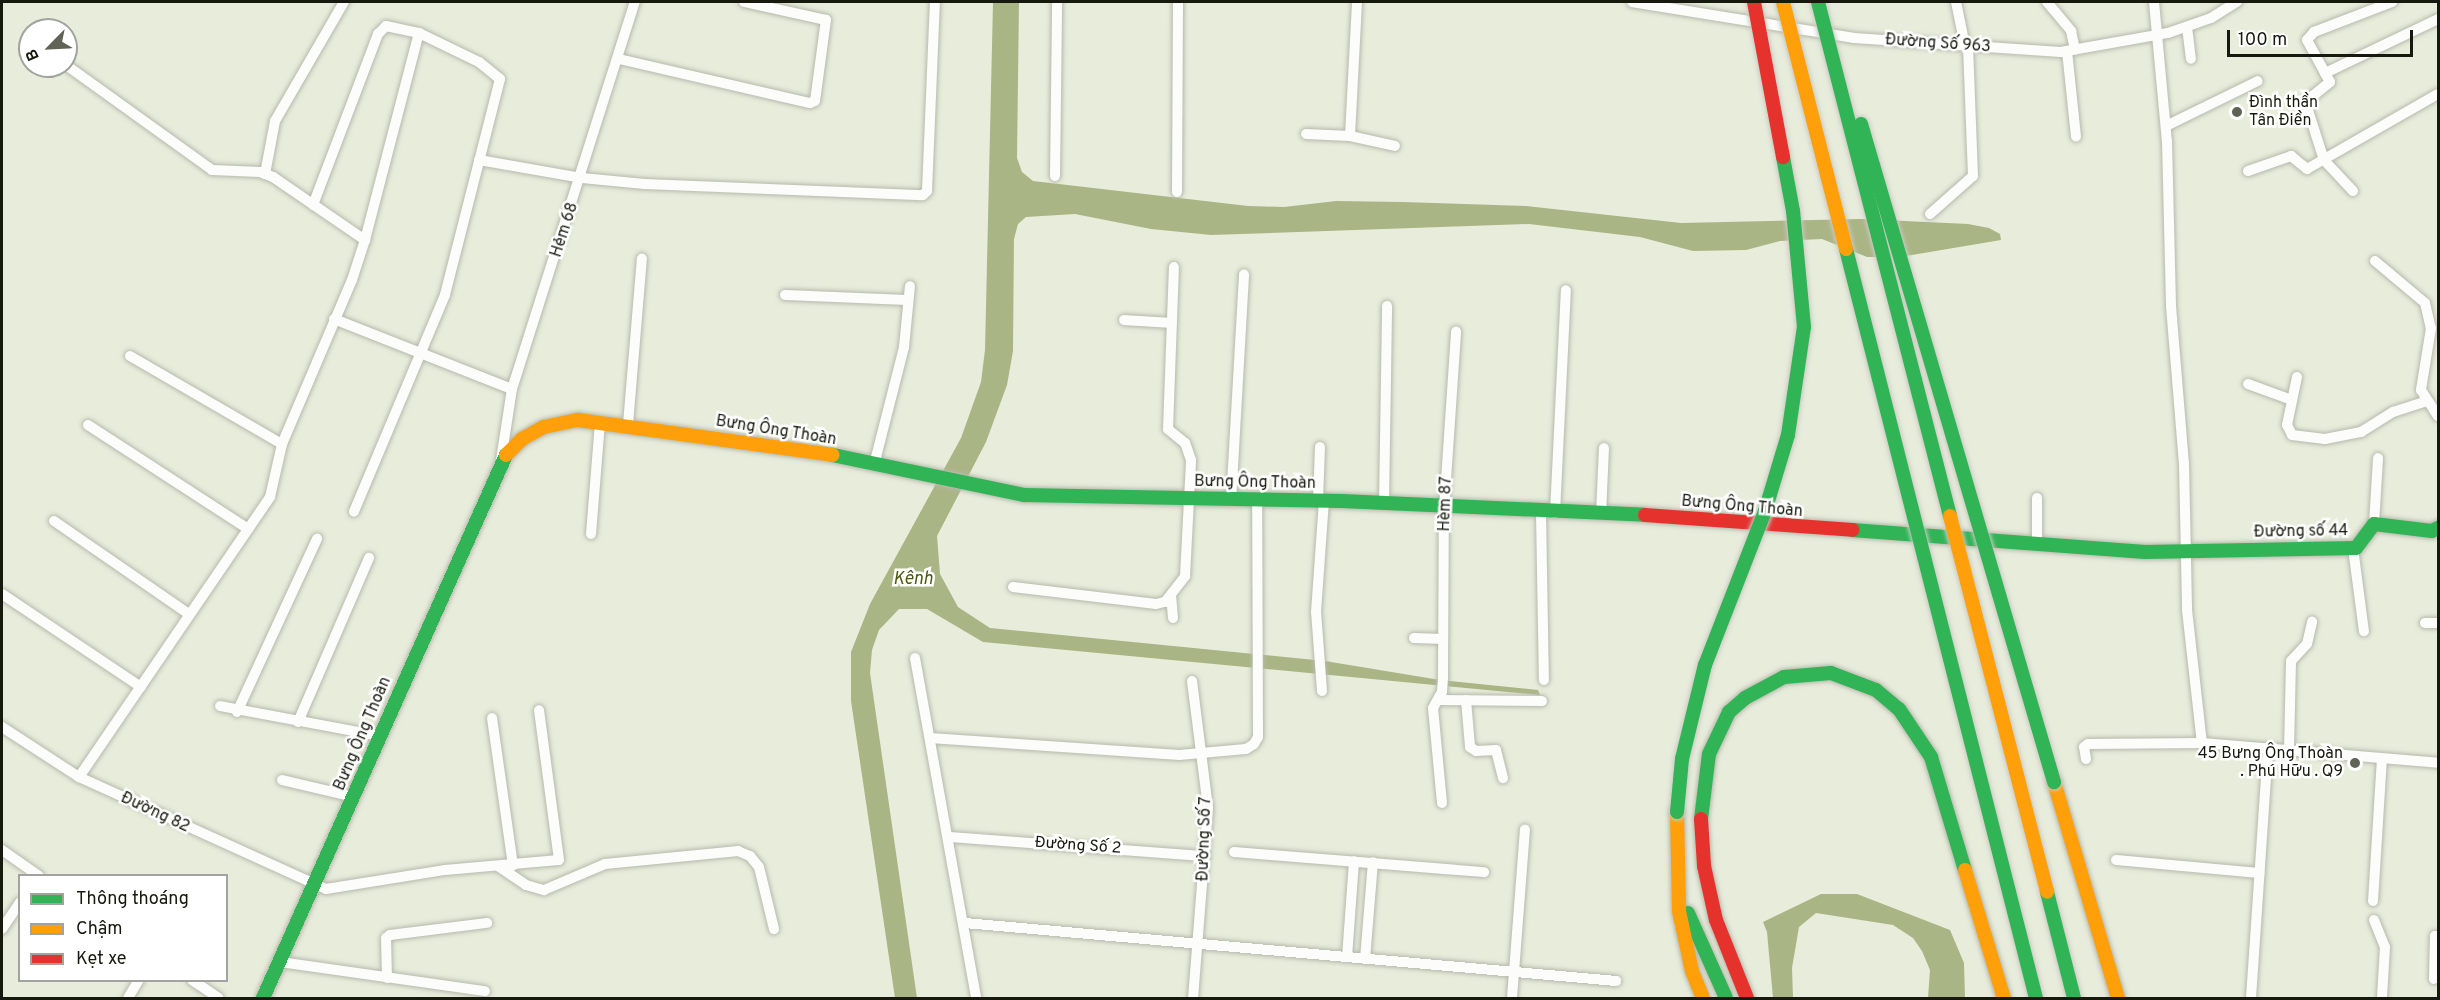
<!DOCTYPE html>
<meta charset="utf-8">
<style>
body{margin:0}
#map{position:relative;width:2440px;height:1000px;overflow:hidden;background:#e8ecdb;font-family:Overpass,sans-serif}
div>[style]{position:absolute}
[style*='--x']{left:calc(var(--x)*1px);top:calc(var(--y)*1px);width:calc(var(--w)*1px);rotate:calc(var(--a)*1deg)}
.water>*{inset:0;background:#aab585}
.roads{filter:drop-shadow(0 0 2px #b6b9ac) drop-shadow(0 0 2px #b6b9ac)}
.street>*{height:10px;margin:-5px;padding:0 5px;transform-origin:5px;border-radius:5px;background:#fcfcfa}
.fast>*{height:14px;margin:-7px;padding:0 7px;transform-origin:7px;border-radius:7px;background:#30b455}
.slow>*{height:14px;margin:-7px;padding:0 7px;transform-origin:7px;border-radius:7px;background:#ff9f0a}
.jam>*{height:14px;margin:-7px;padding:0 7px;transform-origin:7px;border-radius:7px;background:#e5322d}
.bridges{filter:drop-shadow(0 0 2px #c9cac2) drop-shadow(0 0 2px #c9cac2)}
.fast-bridge>*{height:14px;margin:-7px;padding:0 7px;transform-origin:7px;border-radius:7px;background:#30b455}
.slow-bridge>*{height:14px;margin:-7px;padding:0 7px;transform-origin:7px;border-radius:7px;background:#ff9f0a}
.jam-bridge>*{height:14px;margin:-7px;padding:0 7px;transform-origin:7px;border-radius:7px;background:#e5322d}
.dots>*{width:16px;height:16px;translate:-50% -50%;box-sizing:border-box;border:3px solid #fff;border-radius:50%}
span{translate:-50% -50%;white-space:nowrap;text-align:center;line-height:1.15;-webkit-text-stroke:5px #fff;paint-order:stroke}
.street-label{font-size:16px;color:#17190e}
.poi-label{font-size:16px;color:#17190e}
.left{translate:0 -50%;text-align:left}
.right{translate:-100% -50%;text-align:right}
.water-label{font-size:18px;color:#4d5912;font-style:italic}
.frame{position:absolute;inset:0;border:3px solid #17190e;pointer-events:none}
.legend{position:absolute;left:18px;top:874px;width:210px;height:108px;box-sizing:border-box;background:#fff;border:2px solid #a2a39f;margin:0;padding:8px 10px;list-style:none;font-size:18px;color:#17190e}
.legend li{display:flex;align-items:center;gap:12px;height:30px}
.legend b{width:30px;border:2px solid #a2a39f}
.north{position:absolute;left:18px;top:18px;width:60px;height:60px;box-sizing:border-box;background:#fff;border:2px solid #a2a39f;border-radius:50%;rotate:246deg;font-size:16px;font-weight:700;line-height:24px;text-align:center;color:#17190e}
.north::after{content:'';display:block;margin:auto;width:21px;height:27px;background:#606356;clip-path:polygon(50% 0,100% 100%,50% 72%,0 100%)}
.scale{position:absolute;left:2227px;top:30px;width:186px;height:27px;box-sizing:border-box;border:3px solid #17190e;border-top:0;padding-left:8px;font-size:18px;line-height:21px;white-space:nowrap;color:#17190e;-webkit-text-stroke:4px #fff;paint-order:stroke}
</style>
<div id="map">
<div class="water">
<div style="clip-path:polygon(993px 2px,1019px 2px,1017px 158px,1022px 172px,1033px 181px,1248px 206px,1284px 207px,1336px 201px,1403px 202px,1526px 206px,1681px 223px,1862px 219px,1968px 224px,1989px 228px,2000px 234px,2001px 240px,1900px 257px,1867px 257px,1822px 239px,1780px 241px,1746px 250px,1693px 251px,1640px 237px,1529px 224px,1211px 235px,1151px 229px,1075px 214px,1026px 217px,1018px 224px,1014px 239px,1013px 351px,1007px 385px,986px 442px,937px 536px,940px 574px,958px 607px,990px 628px,1325px 661px,1440px 680px,1538px 690px,1540px 695px,983px 642px,927px 609px,899px 609px,879px 630px,872px 650px,870px 673px,917px 998px,895px 998px,851px 701px,851px 652px,870px 604px,961px 438px,981px 382px,985px 350px)"></div>
<div style="clip-path:polygon(1821px 894px,1857px 894px,1950px 930px,1964px 963px,1965px 998px,1928px 998px,1930px 970px,1922px 951px,1913px 938px,1893px 925px,1816px 913px,1799px 927px,1792px 968px,1793px 998px,1773px 998px,1767px 932px,1763px 922px)"></div>
</div>
<div class="roads">
<div class="street">
<div style="--x:1632;--y:2;--w:225;--a:9.2"></div>
<div style="--x:1854;--y:38;--w:207;--a:3.9"></div>
<div style="--x:2061;--y:52;--w:109;--a:-10.1"></div>
<div style="--x:2168;--y:33;--w:46;--a:-19.2"></div>
<div style="--x:2211;--y:18;--w:31;--a:-32"></div>
<div style="--x:1956;--y:2;--w:45;--a:78.4"></div>
<div style="--x:2047;--y:2;--w:38;--a:50"></div>
<div style="--x:2071;--y:31;--w:19;--a:78"></div>
<div style="--x:2154;--y:2;--w:140;--a:84.7"></div>
<div style="--x:2167;--y:141;--w:165;--a:88.6"></div>
<div style="--x:2171;--y:306;--w:158;--a:85.3"></div>
<div style="--x:2184;--y:463;--w:147;--a:88.8"></div>
<div style="--x:2187;--y:610;--w:134;--a:83.6"></div>
<div style="--x:2202;--y:743;--w:237;--a:4.8"></div>
<div style="--x:2187;--y:27;--w:32;--a:83"></div>
<div style="--x:2067;--y:51;--w:86;--a:84"></div>
<div style="--x:619;--y:59;--w:196;--a:13"></div>
<div style="--x:810;--y:103;--w:5;--a:-22"></div>
<div style="--x:815;--y:101;--w:82;--a:-82.3"></div>
<div style="--x:826;--y:20;--w:84;--a:-167.6"></div>
<div style="--x:66;--y:65;--w:180;--a:35.7"></div>
<div style="--x:212;--y:170;--w:48;--a:2.4"></div>
<div style="--x:260;--y:172;--w:14;--a:21"></div>
<div style="--x:273;--y:177;--w:112;--a:34.4"></div>
<div style="--x:2325;--y:73;--w:125;--a:-25.5"></div>
<div style="--x:2166;--y:126;--w:102;--a:-26.1"></div>
<div style="--x:1306;--y:134;--w:44;--a:2.6"></div>
<div style="--x:1350;--y:136;--w:46;--a:12.5"></div>
<div style="--x:1350;--y:136;--w:134;--a:-87"></div>
<div style="--x:479;--y:160;--w:105;--a:9.9"></div>
<div style="--x:582;--y:178;--w:63;--a:5.4"></div>
<div style="--x:645;--y:184;--w:278;--a:2.3"></div>
<div style="--x:923;--y:195;--w:6;--a:-45"></div>
<div style="--x:927;--y:191;--w:189;--a:-87.6"></div>
<div style="--x:2248;--y:171;--w:46;--a:-19.2"></div>
<div style="--x:2291;--y:156;--w:21;--a:39"></div>
<div style="--x:2307;--y:169;--w:151;--a:-29.8"></div>
<div style="--x:265;--y:174;--w:54;--a:-79.3"></div>
<div style="--x:275;--y:121;--w:138;--a:-59.9"></div>
<div style="--x:1055;--y:176;--w:174;--a:-89.3"></div>
<div style="--x:2353;--y:191;--w:42;--a:-133.1"></div>
<div style="--x:2324;--y:160;--w:56;--a:-107.8"></div>
<div style="--x:2307;--y:107;--w:8;--a:-76"></div>
<div style="--x:2309;--y:99;--w:27;--a:-39"></div>
<div style="--x:2330;--y:82;--w:48;--a:-118.7"></div>
<div style="--x:2307;--y:40;--w:11;--a:-49"></div>
<div style="--x:2314;--y:32;--w:84;--a:-21"></div>
<div style="--x:1177;--y:192;--w:190;--a:-89.7"></div>
<div style="--x:313;--y:205;--w:183;--a:-69.2"></div>
<div style="--x:378;--y:34;--w:11;--a:-45"></div>
<div style="--x:386;--y:26;--w:34;--a:12"></div>
<div style="--x:419;--y:33;--w:67;--a:25.8"></div>
<div style="--x:479;--y:62;--w:27;--a:39"></div>
<div style="--x:500;--y:79;--w:223;--a:104.3"></div>
<div style="--x:445;--y:295;--w:235;--a:112.8"></div>
<div style="--x:1930;--y:214;--w:57;--a:-41.5"></div>
<div style="--x:1973;--y:176;--w:130;--a:-92.2"></div>
<div style="--x:2375;--y:261;--w:65;--a:40"></div>
<div style="--x:2425;--y:303;--w:26;--a:77"></div>
<div style="--x:2431;--y:328;--w:63;--a:99.2"></div>
<div style="--x:2421;--y:390;--w:31;--a:57"></div>
<div style="--x:785;--y:295;--w:123;--a:2.3"></div>
<div style="--x:334;--y:319;--w:191;--a:21.5"></div>
<div style="--x:1124;--y:320;--w:48;--a:3.6"></div>
<div style="--x:130;--y:356;--w:176;--a:30.1"></div>
<div style="--x:2297;--y:377;--w:49;--a:101.8"></div>
<div style="--x:2287;--y:425;--w:11;--a:63"></div>
<div style="--x:2292;--y:435;--w:33;--a:7"></div>
<div style="--x:2325;--y:439;--w:37;--a:-11"></div>
<div style="--x:2361;--y:432;--w:38;--a:-32"></div>
<div style="--x:2393;--y:412;--w:35;--a:-18"></div>
<div style="--x:2248;--y:384;--w:47;--a:20"></div>
<div style="--x:628;--y:424;--w:166;--a:-85.2"></div>
<div style="--x:88;--y:425;--w:191;--a:33"></div>
<div style="--x:501;--y:460;--w:72;--a:-81.2"></div>
<div style="--x:512;--y:389;--w:406;--a:-72.4"></div>
<div style="--x:874;--y:465;--w:122;--a:-75.7"></div>
<div style="--x:904;--y:347;--w:61;--a:-84.4"></div>
<div style="--x:2037;--y:498;--w:44;--a:90"></div>
<div style="--x:1231;--y:501;--w:227;--a:-86.7"></div>
<div style="--x:1318;--y:501;--w:54;--a:-87.9"></div>
<div style="--x:1384;--y:504;--w:198;--a:-89.1"></div>
<div style="--x:1541;--y:513;--w:167;--a:89"></div>
<div style="--x:1555;--y:513;--w:223;--a:-87.2"></div>
<div style="--x:1601;--y:514;--w:66;--a:-87.4"></div>
<div style="--x:54;--y:521;--w:164;--a:34.6"></div>
<div style="--x:2374;--y:524;--w:66;--a:-86.5"></div>
<div style="--x:591;--y:534;--w:112;--a:-85.4"></div>
<div style="--x:2353;--y:548;--w:84;--a:82.5"></div>
<div style="--x:1013;--y:587;--w:144;--a:6.8"></div>
<div style="--x:1156;--y:604;--w:9;--a:-13"></div>
<div style="--x:1165;--y:602;--w:33;--a:-52"></div>
<div style="--x:1185;--y:576;--w:116;--a:-87"></div>
<div style="--x:1191;--y:460;--w:18;--a:-109"></div>
<div style="--x:1185;--y:443;--w:22;--a:-141"></div>
<div style="--x:1168;--y:429;--w:162;--a:-87.9"></div>
<div style="--x:2;--y:594;--w:167;--a:33.8"></div>
<div style="--x:1171;--y:595;--w:23;--a:85"></div>
<div style="--x:2425;--y:623;--w:13;--a:0"></div>
<div style="--x:1414;--y:638;--w:29;--a:2"></div>
<div style="--x:915;--y:658;--w:345;--a:79.8"></div>
<div style="--x:1192;--y:681;--w:128;--a:82.8"></div>
<div style="--x:1208;--y:808;--w:191;--a:94.5"></div>
<div style="--x:1322;--y:691;--w:79;--a:-94.3"></div>
<div style="--x:1316;--y:612;--w:111;--a:-85.9"></div>
<div style="--x:1439;--y:700;--w:103;--a:0.6"></div>
<div style="--x:1466;--y:700;--w:47;--a:85.1"></div>
<div style="--x:1470;--y:747;--w:7;--a:34"></div>
<div style="--x:1476;--y:751;--w:20;--a:-3"></div>
<div style="--x:1496;--y:750;--w:29;--a:76"></div>
<div style="--x:220;--y:706;--w:164;--a:10.6"></div>
<div style="--x:237;--y:712;--w:191;--a:-65.2"></div>
<div style="--x:492;--y:718;--w:149;--a:81.9"></div>
<div style="--x:298;--y:722;--w:179;--a:-66.6"></div>
<div style="--x:2;--y:727;--w:92;--a:33"></div>
<div style="--x:79;--y:777;--w:271;--a:24.4"></div>
<div style="--x:326;--y:889;--w:121;--a:-9.1"></div>
<div style="--x:445;--y:870;--w:114;--a:-5"></div>
<div style="--x:559;--y:860;--w:151;--a:-97.6"></div>
<div style="--x:930;--y:738;--w:250;--a:3.9"></div>
<div style="--x:1179;--y:755;--w:67;--a:-5.1"></div>
<div style="--x:1246;--y:749;--w:9;--a:-32"></div>
<div style="--x:1254;--y:744;--w:8;--a:-60"></div>
<div style="--x:1258;--y:737;--w:235;--a:-90.2"></div>
<div style="--x:2289;--y:750;--w:89;--a:-88.7"></div>
<div style="--x:2291;--y:661;--w:23;--a:-47"></div>
<div style="--x:2307;--y:644;--w:23;--a:-77"></div>
<div style="--x:2086;--y:759;--w:12;--a:-99"></div>
<div style="--x:2084;--y:747;--w:5;--a:-37"></div>
<div style="--x:2088;--y:744;--w:114;--a:-0.5"></div>
<div style="--x:79;--y:777;--w:339;--a:-55.7"></div>
<div style="--x:270;--y:497;--w:54;--a:-77.2"></div>
<div style="--x:282;--y:444;--w:178;--a:-66.9"></div>
<div style="--x:352;--y:280;--w:42;--a:-72"></div>
<div style="--x:365;--y:240;--w:214;--a:-75.4"></div>
<div style="--x:282;--y:780;--w:74;--a:13.3"></div>
<div style="--x:1442;--y:803;--w:95;--a:-95.4"></div>
<div style="--x:1433;--y:708;--w:18;--a:-61"></div>
<div style="--x:1442;--y:692;--w:15;--a:-86"></div>
<div style="--x:1443;--y:677;--w:168;--a:-89.7"></div>
<div style="--x:1444;--y:509;--w:178;--a:-86.1"></div>
<div style="--x:950;--y:837;--w:256;--a:4.3"></div>
<div style="--x:2;--y:850;--w:45;--a:35.1"></div>
<div style="--x:1234;--y:852;--w:251;--a:4.6"></div>
<div style="--x:2116;--y:860;--w:144;--a:5.2"></div>
<div style="--x:498;--y:866;--w:34;--a:34"></div>
<div style="--x:526;--y:885;--w:19;--a:16"></div>
<div style="--x:544;--y:890;--w:66;--a:-23.1"></div>
<div style="--x:605;--y:864;--w:134;--a:-5.6"></div>
<div style="--x:738;--y:851;--w:13;--a:23"></div>
<div style="--x:750;--y:856;--w:14;--a:51"></div>
<div style="--x:759;--y:867;--w:64;--a:76.4"></div>
<div style="--x:2373;--y:901;--w:142;--a:-86.4"></div>
<div style="--x:2374;--y:920;--w:29;--a:68"></div>
<div style="--x:2385;--y:947;--w:51;--a:93.4"></div>
<div style="--x:965;--y:923;--w:654;--a:5.09"></div>
<div style="--x:2;--y:929;--w:32;--a:-56"></div>
<div style="--x:1347;--y:957;--w:96;--a:-85.8"></div>
<div style="--x:1365;--y:959;--w:97;--a:-85.3"></div>
<div style="--x:280;--y:962;--w:207;--a:8.1"></div>
<div style="--x:387;--y:978;--w:40;--a:-91.4"></div>
<div style="--x:386;--y:938;--w:5;--a:-37"></div>
<div style="--x:390;--y:935;--w:98;--a:-7.1"></div>
<div style="--x:2434;--y:979;--w:43;--a:-88.7"></div>
<div style="--x:2435;--y:936;--w:3;--a:0"></div>
<div style="--x:192;--y:980;--w:32;--a:34"></div>
<div style="--x:128;--y:998;--w:21;--a:-59"></div>
<div style="--x:1512;--y:998;--w:169;--a:-85.6"></div>
<div style="--x:2251;--y:998;--w:251;--a:-86.1"></div>
</div>
<div class="fast">
<div style="--x:833;--y:455;--w:195;--a:11.8"></div>
<div style="--x:1024;--y:495;--w:318;--a:1.1"></div>
<div style="--x:1342;--y:501;--w:303;--a:2.6"></div>
<div style="--x:1852;--y:530;--w:294;--a:4.3"></div>
<div style="--x:2145;--y:552;--w:211;--a:-1.1"></div>
<div style="--x:2356;--y:548;--w:30;--a:-53"></div>
<div style="--x:2374;--y:524;--w:58;--a:6.9"></div>
<div style="--x:2432;--y:531;--w:7;--a:-27"></div>
<div style="--x:1701;--y:819;--w:65;--a:-83"></div>
<div style="--x:1709;--y:754;--w:47;--a:-64.5"></div>
<div style="--x:1729;--y:712;--w:21;--a:-41"></div>
<div style="--x:1745;--y:698;--w:44;--a:-28.3"></div>
<div style="--x:1784;--y:677;--w:47;--a:-4.9"></div>
<div style="--x:1831;--y:673;--w:48;--a:20.7"></div>
<div style="--x:1876;--y:690;--w:30;--a:40"></div>
<div style="--x:1899;--y:709;--w:58;--a:56.3"></div>
<div style="--x:1931;--y:757;--w:118;--a:73.3"></div>
<div style="--x:1688;--y:913;--w:93;--a:65.9"></div>
<div style="--x:263;--y:998;--w:595;--a:-65.89"></div>
</div>
<div class="slow">
<div style="--x:506;--y:455;--w:23;--a:-45"></div>
<div style="--x:522;--y:439;--w:25;--a:-29"></div>
<div style="--x:544;--y:427;--w:35;--a:-12"></div>
<div style="--x:578;--y:420;--w:257;--a:7.8"></div>
<div style="--x:2054;--y:782;--w:225;--a:73.5"></div>
<div style="--x:1677;--y:812;--w:99;--a:88.8"></div>
<div style="--x:1679;--y:911;--w:61;--a:77.8"></div>
<div style="--x:1692;--y:971;--w:29;--a:68"></div>
<div style="--x:1965;--y:870;--w:134;--a:73.1"></div>
</div>
<div class="jam">
<div style="--x:1645;--y:515;--w:208;--a:4.1"></div>
<div style="--x:1701;--y:819;--w:47;--a:86.3"></div>
<div style="--x:1704;--y:866;--w:55;--a:77.5"></div>
<div style="--x:1716;--y:920;--w:84;--a:68.3"></div>
</div>
</div>
<div class="bridges">
<div class="fast-bridge">
<div style="--x:1818;--y:2;--w:531;--a:75.6"></div>
<div style="--x:1861;--y:124;--w:686;--a:73.65"></div>
<div style="--x:1846;--y:249;--w:773;--a:75.77"></div>
<div style="--x:1677;--y:812;--w:53;--a:-84.6"></div>
<div style="--x:1682;--y:759;--w:97;--a:-76.3"></div>
<div style="--x:1705;--y:665;--w:165;--a:-68.7"></div>
<div style="--x:1765;--y:511;--w:79;--a:-73.2"></div>
<div style="--x:1788;--y:435;--w:109;--a:-81.6"></div>
<div style="--x:1804;--y:327;--w:117;--a:-95.4"></div>
<div style="--x:1793;--y:211;--w:55;--a:-100.5"></div>
<div style="--x:2047;--y:892;--w:109;--a:75.7"></div>
</div>
<div class="slow-bridge">
<div style="--x:1783;--y:2;--w:255;--a:75.7"></div>
<div style="--x:1950;--y:516;--w:388;--a:75.5"></div>
</div>
<div class="jam-bridge">
<div style="--x:1754;--y:2;--w:158;--a:79.4"></div>
</div>
</div>
<div class="dots">
<div style="left:2237px;top:112px;background:#606356"></div>
<div style="left:2355px;top:763px;background:#606356"></div>
</div>
<div class="street-label">
<span style="left:1938px;top:44px;rotate:4deg">Đường Số 963</span>
<span style="left:565px;top:230px;rotate:-72deg">Hẻm 68</span>
<span style="left:776px;top:431px;rotate:9deg">Bưng Ông Thoàn</span>
<span style="left:1255px;top:483px;rotate:1deg">Bưng Ông Thoàn</span>
<span style="left:1446px;top:504px;rotate:-88deg">Hèm 87</span>
<span style="left:1742px;top:507px;rotate:5deg">Bưng Ông Thoàn</span>
<span style="left:2301px;top:532px;rotate:-1deg">Đường số 44</span>
<span style="left:363px;top:734px;rotate:-67deg">Bưng Ông Thoàn</span>
<span style="left:155px;top:813px;rotate:25deg">Đường 82</span>
<span style="left:1205px;top:839px;rotate:-88deg">Đường Số 7</span>
<span style="left:1078px;top:846px;rotate:4deg">Đường Số 2</span>
</div>
<div class="poi-label">
<span class="left" style="left:2249px;top:112px">Đình thần<br>Tân Điền</span>
<span class="right" style="left:2343px;top:763px">45 Bưng Ông Thoàn<br>. Phú Hữu . Q9</span>
</div>
<div class="water-label">
<span style="left:913px;top:580px">Kênh</span>
</div>
<div class="frame"></div>
<ul class="legend">
<li><b style="height:8px;background:#30b455"></b>Thông thoáng</li>
<li><b style="height:8px;background:#ff9f0a"></b>Chậm</li>
<li><b style="height:8px;background:#e5322d"></b>Kẹt xe</li>
</ul>
<div class="north">B</div>
<div class="scale">100 m</div>
</div>
